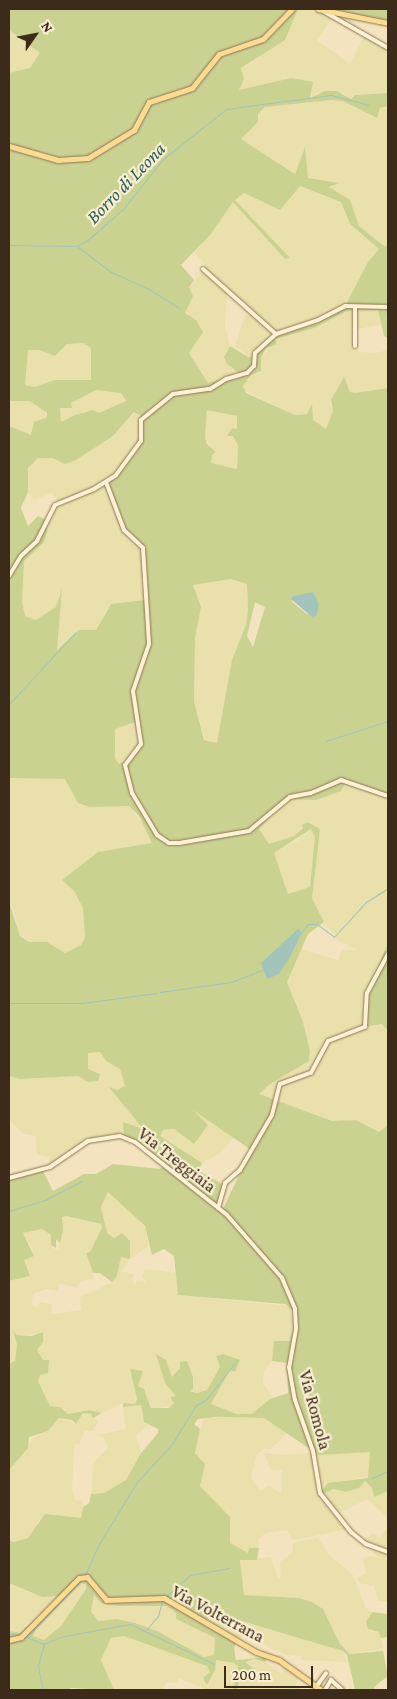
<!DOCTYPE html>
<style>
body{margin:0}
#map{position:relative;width:397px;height:1699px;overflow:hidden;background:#f3e4bf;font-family:"Crimson Pro",serif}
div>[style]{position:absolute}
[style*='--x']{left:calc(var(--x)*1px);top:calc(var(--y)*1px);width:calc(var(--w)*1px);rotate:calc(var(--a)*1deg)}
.farmland>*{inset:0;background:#e9e0ab}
.green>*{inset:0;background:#cad292}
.water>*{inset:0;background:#a3c4bb}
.stream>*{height:1px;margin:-0.5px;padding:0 0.5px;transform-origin:0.5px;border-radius:0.5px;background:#a3c4bb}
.roads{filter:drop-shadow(0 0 1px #8e7455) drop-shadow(0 0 1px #8e7455)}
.minor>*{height:4px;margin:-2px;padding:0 2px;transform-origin:2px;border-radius:2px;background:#fcf1d3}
.major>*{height:5px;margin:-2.5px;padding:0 2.5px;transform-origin:2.5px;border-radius:2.5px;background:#fbdb92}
span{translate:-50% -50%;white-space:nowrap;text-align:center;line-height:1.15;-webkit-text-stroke:4.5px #f9eed0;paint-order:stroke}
.street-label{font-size:18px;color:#3c2b1b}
.water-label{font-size:19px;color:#295d5a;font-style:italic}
.frame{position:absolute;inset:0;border:10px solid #3c2b1b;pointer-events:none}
.north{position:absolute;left:10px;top:10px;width:50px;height:50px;-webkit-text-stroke:4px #f9eed0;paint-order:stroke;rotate:57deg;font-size:14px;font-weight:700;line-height:20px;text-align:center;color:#3c2b1b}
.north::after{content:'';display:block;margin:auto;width:18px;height:22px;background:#3c2b1b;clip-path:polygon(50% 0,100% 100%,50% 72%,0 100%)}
.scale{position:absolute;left:224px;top:1666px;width:89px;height:22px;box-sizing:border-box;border:2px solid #3c2b1b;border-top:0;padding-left:6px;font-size:15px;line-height:18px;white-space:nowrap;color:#3c2b1b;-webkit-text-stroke:4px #f9eed0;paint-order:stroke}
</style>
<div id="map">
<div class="farmland">
<div style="clip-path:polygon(298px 9px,338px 9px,317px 40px,350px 64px,365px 34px,388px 48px,388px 93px,355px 95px,351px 100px,344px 93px,318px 93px,309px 98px,313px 83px,291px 78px,238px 90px,244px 79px,241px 69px,285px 40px)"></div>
<div style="clip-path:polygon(9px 30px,40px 53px,30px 68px,20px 72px,9px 73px)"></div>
<div style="clip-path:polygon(331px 100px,343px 101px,377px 117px,380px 108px,388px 106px,388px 244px,384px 246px,359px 226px,352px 208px,329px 187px,337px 184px,308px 178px,304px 149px,295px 174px,241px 139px,258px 122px,258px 114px,265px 107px)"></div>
<div style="clip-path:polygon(300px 186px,341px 202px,349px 224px,379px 249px,368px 262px,345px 305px,325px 316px,277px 333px,203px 269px,205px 264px,195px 253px,233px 202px,285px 259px,289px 258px,235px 200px,244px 193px)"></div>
<div style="clip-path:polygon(203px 270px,227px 291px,225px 327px,230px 346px,224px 357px,227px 364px,239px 373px,208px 383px,189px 353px,202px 332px,196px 320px,185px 313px,193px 296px,189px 287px)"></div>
<div style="clip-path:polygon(379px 310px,381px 325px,357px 329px,355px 348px,359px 352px,376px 353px,388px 350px,388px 388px,355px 393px,350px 392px,343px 378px,330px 403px,333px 411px,329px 428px,326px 429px,312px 420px,312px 405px,307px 414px,295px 415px,244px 390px,244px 384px,251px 375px,259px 372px,261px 358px,276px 339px,324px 323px,347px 311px)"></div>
<div style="clip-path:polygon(252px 313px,275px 334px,250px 358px,235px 346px,245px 315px)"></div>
<div style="clip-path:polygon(83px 343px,91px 348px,91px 380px,55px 380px,34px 387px,25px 385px,25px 352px,28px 350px,39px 350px,55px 355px,67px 344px)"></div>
<div style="clip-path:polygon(96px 390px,121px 393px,126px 403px,99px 413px,85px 411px,61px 423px,60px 408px,72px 408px,70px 403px)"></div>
<div style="clip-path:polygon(9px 401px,30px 401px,41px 407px,47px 417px,39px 419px,31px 435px,19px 432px,9px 426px)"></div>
<div style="clip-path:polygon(207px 410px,238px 416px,237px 429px,228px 434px,228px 437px,233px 436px,238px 446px,237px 469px,211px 463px,210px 445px,205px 437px)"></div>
<div style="clip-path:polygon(135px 412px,143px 417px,145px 601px,125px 602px,107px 608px,96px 630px,79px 630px,63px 648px,57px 650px,57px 625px,63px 591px,58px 594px,57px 607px,36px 620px,25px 616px,22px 602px,24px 561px,39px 547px,46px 520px,60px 501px,51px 493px,34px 500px,28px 492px,28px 468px,38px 458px,52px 458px,58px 462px,113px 436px)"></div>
<div style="clip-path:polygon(231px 579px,247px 584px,248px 610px,246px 625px,232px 660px,218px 743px,205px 740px,194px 701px,195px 638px,201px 607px,193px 585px)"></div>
<div style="clip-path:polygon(138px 720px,142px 740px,127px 761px,119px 764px,115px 758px,115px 729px)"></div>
<div style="clip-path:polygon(9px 778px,66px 779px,78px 803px,89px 807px,129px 806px,148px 831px,152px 843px,98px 852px,62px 880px,74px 891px,83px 908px,85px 938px,81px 945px,65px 953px,47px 942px,29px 942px,14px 927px,16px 916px,9px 902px)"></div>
<div style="clip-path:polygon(353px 783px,388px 796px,388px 942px,378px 962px,367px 1028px,382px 1024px,388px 1031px,388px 1125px,379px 1132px,356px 1120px,340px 1123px,311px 1116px,259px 1094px,269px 1084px,309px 1061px,310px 1051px,303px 1022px,287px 982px,301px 949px,338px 960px,342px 950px,357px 950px,338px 940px,324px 922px,312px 898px,316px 828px,312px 822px,305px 823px,294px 836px,269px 844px,258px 829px,282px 804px,292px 799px,316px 800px,341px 791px,345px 784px)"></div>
<div style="clip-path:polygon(311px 829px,315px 837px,310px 888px,288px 894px,274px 853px,299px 840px)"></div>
<div style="clip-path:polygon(99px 1052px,106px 1061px,120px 1069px,125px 1086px,117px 1091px,110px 1088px,144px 1130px,124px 1122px,124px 1137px,88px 1141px,50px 1167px,49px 1157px,37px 1155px,36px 1136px,24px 1134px,9px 1120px,9px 1076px,20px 1079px,78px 1076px,88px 1082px,98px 1081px,97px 1074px,88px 1070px,88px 1053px)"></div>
<div style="clip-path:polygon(193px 1110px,234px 1137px,221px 1153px,202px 1163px,159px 1136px,163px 1130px,174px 1129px,194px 1144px)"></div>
<div style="clip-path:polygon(108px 1192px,122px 1202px,146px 1229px,148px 1246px,131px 1258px,122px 1271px,134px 1275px,132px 1279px,135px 1286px,137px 1281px,147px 1283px,142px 1277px,145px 1269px,176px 1273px,178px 1295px,290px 1306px,293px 1329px,290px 1341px,274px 1341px,272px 1361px,264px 1371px,263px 1383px,273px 1398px,252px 1415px,237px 1414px,211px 1404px,230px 1370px,235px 1372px,240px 1360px,217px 1356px,220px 1367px,207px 1390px,197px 1393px,189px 1391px,189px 1364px,180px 1362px,180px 1368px,172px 1377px,166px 1360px,157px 1354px,165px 1383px,176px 1396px,172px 1406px,152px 1409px,146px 1392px,138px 1386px,141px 1375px,139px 1369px,129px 1371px,136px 1389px,135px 1404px,123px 1403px,102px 1413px,89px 1410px,68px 1414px,60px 1407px,53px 1408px,47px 1403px,38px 1381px,40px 1375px,48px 1372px,37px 1350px,44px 1334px,16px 1335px,13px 1330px,17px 1345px,15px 1361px,9px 1364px,9px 1281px,29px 1277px,24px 1260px,33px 1250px,23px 1233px,42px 1229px,51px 1235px,52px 1248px,59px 1250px,63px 1216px,101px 1224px,102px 1228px,91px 1251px,86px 1253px,94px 1278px,81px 1281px,77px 1287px,59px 1284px,58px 1291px,46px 1289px,33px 1294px,32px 1305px,38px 1308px,40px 1302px,51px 1304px,52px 1314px,81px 1310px,80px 1297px,111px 1283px,117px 1276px,121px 1256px,130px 1259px,130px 1241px,123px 1236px,114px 1238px,107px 1233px,101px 1207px)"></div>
<div style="clip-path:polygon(141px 1405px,142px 1416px,148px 1426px,136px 1435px,141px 1453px,126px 1480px,104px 1493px,91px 1494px,94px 1462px,108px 1448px,104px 1438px,98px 1435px,126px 1429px,123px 1407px)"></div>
<div style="clip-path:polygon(83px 1413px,91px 1414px,98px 1421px,93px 1431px,84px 1431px,79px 1445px,75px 1443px,74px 1447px,72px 1489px,75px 1500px,83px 1501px,81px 1518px,38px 1521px,35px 1533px,28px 1538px,11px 1542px,9px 1470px,34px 1438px,51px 1429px,59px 1418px,76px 1424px)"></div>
<div style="clip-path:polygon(204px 1418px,264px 1418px,288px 1433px,270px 1449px,265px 1448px,257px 1454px,251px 1478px,260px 1491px,269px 1485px,281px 1494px,282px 1470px,271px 1470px,264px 1453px,283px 1455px,309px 1453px,313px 1455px,320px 1498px,348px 1529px,293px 1540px,287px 1530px,266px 1533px,258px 1539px,259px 1548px,248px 1554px,236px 1549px,230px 1543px,230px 1517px,200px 1486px,204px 1462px,195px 1453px,195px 1446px)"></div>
<div style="clip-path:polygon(313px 1451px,370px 1452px,369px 1476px,332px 1483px,320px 1493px)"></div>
<div style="clip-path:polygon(364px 1481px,372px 1488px,374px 1497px,388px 1491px,388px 1518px,367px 1499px,337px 1514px,321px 1495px,327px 1490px,345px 1492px,359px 1487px)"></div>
<div style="clip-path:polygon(388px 1527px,388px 1601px,378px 1601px,374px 1586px,360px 1583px,357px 1578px,366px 1573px,363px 1560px,366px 1556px,378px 1557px,362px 1541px,373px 1534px,380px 1537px)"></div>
<div style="clip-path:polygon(318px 1538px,329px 1555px,353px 1575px,366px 1608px,372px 1612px,366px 1622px,371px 1631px,380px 1632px,383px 1649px,350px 1654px,340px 1644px,323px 1609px,312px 1602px,299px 1598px,244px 1595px,240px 1560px,271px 1557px,278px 1578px,281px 1577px,280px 1562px,293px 1552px,293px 1543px)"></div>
<div style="clip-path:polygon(9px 1583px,36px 1595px,60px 1596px,25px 1625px,20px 1633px,9px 1631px)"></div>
<div style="clip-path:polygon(81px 1583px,86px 1584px,86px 1589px,61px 1626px,44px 1640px,33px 1637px,36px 1629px)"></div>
<div style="clip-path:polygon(94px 1595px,101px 1603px,118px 1606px,167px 1606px,176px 1613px,176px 1619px,215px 1638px,214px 1655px,204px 1657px,157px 1631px,135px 1623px,117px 1619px,98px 1621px,91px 1611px)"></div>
<div style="clip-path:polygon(228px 1617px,343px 1651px,347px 1662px,300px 1660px,301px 1656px,287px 1655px,269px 1648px,257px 1637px,248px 1634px,238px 1639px,203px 1621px,209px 1618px)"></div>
<div style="clip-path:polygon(124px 1636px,207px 1666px,210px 1672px,203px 1678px,207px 1684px,215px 1660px,234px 1663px,238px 1665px,233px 1690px,207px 1690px,179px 1678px,177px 1683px,166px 1682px,163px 1688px,166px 1690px,114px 1690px,101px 1660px,111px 1638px)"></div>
<div style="clip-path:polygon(254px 1659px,265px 1662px,281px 1673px,285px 1668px,299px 1678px,295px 1685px,303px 1690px,237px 1690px,240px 1677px,250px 1673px,252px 1667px,245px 1662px)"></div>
</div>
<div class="green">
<div style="clip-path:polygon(evenodd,9px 9px,298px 9px,285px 40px,241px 68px,244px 79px,239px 90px,291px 78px,313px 82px,310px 98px,325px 91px,337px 91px,351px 99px,355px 95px,388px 93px,388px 106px,380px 108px,377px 118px,343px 101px,331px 100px,265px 107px,258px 114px,258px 122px,241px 139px,295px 174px,305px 147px,308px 178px,339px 183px,329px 187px,350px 200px,359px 226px,384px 246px,388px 245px,388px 338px,384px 336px,378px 310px,347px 311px,314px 328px,276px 339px,276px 345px,266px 348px,261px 358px,261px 371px,251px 375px,243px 386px,246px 393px,295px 415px,307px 414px,312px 404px,313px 420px,326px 429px,333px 411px,331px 400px,344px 377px,350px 392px,355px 393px,388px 388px,388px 793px,387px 796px,353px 783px,345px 784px,341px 791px,316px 800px,292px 799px,282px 804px,259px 829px,269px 844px,294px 836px,303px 828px,302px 825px,308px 822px,320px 829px,312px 898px,324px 922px,308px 934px,287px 982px,303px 1022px,310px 1051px,309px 1061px,270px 1084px,259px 1094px,332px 1121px,356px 1120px,379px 1132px,388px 1125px,388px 1491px,374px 1497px,372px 1488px,365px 1481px,359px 1488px,345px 1492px,333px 1489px,321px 1495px,320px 1493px,328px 1483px,368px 1478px,370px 1452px,319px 1455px,264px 1418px,216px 1417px,198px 1419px,194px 1424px,200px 1429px,195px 1453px,205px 1464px,200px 1486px,230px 1517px,230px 1543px,248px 1553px,249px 1548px,259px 1548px,257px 1560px,240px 1560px,244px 1595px,299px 1598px,312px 1602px,323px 1609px,340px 1644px,350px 1654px,383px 1651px,388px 1676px,374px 1687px,375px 1690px,355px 1690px,347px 1655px,343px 1651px,228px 1617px,209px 1618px,204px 1621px,238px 1639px,234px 1648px,236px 1660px,268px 1657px,265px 1662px,254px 1659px,245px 1662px,254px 1669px,241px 1676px,237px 1690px,233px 1690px,238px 1666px,234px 1663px,216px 1660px,215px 1670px,207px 1685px,203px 1678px,210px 1672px,207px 1666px,124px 1636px,111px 1638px,101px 1660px,114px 1690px,70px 1688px,70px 1690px,9px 1690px,9px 1631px,20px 1633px,59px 1596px,42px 1597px,9px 1583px,9px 1540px,13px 1542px,28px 1538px,45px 1514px,81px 1518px,83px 1507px,89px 1503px,91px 1494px,104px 1493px,126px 1480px,141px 1453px,158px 1433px,158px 1429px,144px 1422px,141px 1405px,123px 1407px,123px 1403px,135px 1404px,137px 1399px,130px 1369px,143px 1371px,138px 1386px,144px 1389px,151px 1408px,169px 1408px,174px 1403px,170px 1397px,176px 1396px,165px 1383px,156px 1354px,166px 1360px,172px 1377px,180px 1368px,180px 1362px,187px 1361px,193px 1377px,193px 1389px,190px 1391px,197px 1393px,207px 1390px,220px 1367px,216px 1356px,223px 1354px,240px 1360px,235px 1372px,230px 1370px,211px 1404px,237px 1414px,252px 1414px,270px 1399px,288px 1393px,287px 1363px,272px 1361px,274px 1341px,290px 1341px,293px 1329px,293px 1311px,285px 1304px,178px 1295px,174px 1256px,164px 1249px,152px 1255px,145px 1226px,108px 1192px,101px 1207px,107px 1233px,114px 1238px,122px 1233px,130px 1241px,130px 1259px,121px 1257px,117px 1276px,112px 1282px,100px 1273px,93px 1273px,86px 1253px,90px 1252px,102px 1228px,101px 1224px,66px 1216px,62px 1217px,63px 1230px,60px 1243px,56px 1239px,56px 1248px,51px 1245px,51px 1235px,42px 1229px,23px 1233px,34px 1256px,24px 1260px,30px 1276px,9px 1281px,9px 1175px,41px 1167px,53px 1191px,84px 1174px,96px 1174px,113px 1164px,160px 1169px,165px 1165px,124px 1137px,123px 1122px,143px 1129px,109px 1087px,117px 1090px,125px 1086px,120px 1069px,106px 1061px,100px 1052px,88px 1053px,88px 1069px,100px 1074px,98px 1081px,88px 1082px,78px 1076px,20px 1079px,9px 1076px,9px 902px,20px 936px,29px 942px,47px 942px,65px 953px,81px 945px,85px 938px,83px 908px,74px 891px,62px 880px,98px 852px,152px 843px,139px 816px,129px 806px,89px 807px,78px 803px,65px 779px,9px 778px,9px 426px,31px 435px,34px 422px,47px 417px,47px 413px,30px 401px,9px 401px,9px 73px,30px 68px,40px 53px,9px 30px,9px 9px,300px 186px,341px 202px,350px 224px,379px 249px,368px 262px,345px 306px,272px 337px,250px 358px,230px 346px,224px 357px,227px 364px,239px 373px,208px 383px,189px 353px,203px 332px,196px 320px,185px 313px,193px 296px,189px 287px,194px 280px,181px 265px,210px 235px,233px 202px,285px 259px,290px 258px,235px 200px,244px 193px,280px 210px,300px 186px,9px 9px,83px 343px,91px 348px,91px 380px,55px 380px,34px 387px,25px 385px,28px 350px,39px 350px,55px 356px,67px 344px,83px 343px,9px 9px,96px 390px,121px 393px,126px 401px,99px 413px,93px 410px,75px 415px,61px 422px,60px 408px,72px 408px,71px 403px,96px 390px,9px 9px,207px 410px,237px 416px,237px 429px,232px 428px,227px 436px,233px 436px,238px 446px,237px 469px,211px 463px,212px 455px,216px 452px,207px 444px,205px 437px,207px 410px,9px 9px,134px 412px,143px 417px,141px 441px,116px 475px,106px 482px,127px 534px,143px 548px,145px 600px,111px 604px,96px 630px,79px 630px,57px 650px,62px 588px,56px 607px,36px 620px,25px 616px,22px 602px,24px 561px,44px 542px,47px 532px,46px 520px,38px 516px,28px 526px,21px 508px,28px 492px,28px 468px,38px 458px,52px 458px,65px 464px,76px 460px,113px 436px,134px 412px,9px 9px,231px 579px,247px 584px,248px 610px,246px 625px,232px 660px,217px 743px,204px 740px,194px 701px,195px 638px,201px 607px,193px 585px,231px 579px,9px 9px,313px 593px,319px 604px,317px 615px,307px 614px,292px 602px,293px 596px,313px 593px,9px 9px,255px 602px,265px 607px,253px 647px,247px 636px,255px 602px,9px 9px,138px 721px,140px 746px,127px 761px,119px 764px,115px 758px,115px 729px,138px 721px,9px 9px,311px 829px,315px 837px,310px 887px,288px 894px,274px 853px,311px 829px,9px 9px,193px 1110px,251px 1150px,222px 1211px,218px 1204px,224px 1185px,199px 1171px,202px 1163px,160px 1136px,163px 1130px,174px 1129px,194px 1144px,208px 1125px,193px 1110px,9px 9px,81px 1583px,86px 1584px,86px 1589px,61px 1626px,44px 1640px,33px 1636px,36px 1629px,81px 1583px,9px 9px,94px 1595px,101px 1603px,118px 1606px,167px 1606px,176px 1613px,176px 1619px,215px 1638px,214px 1655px,204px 1657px,157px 1631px,135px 1623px,117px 1619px,98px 1621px,91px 1611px,94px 1595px)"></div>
<div style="clip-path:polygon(338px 9px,388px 9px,388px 23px,336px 12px)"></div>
<div style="clip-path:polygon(388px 942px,388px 1031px,382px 1024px,365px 1027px,367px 993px)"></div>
<div style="clip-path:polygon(13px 1329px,16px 1335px,32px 1336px,43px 1332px,43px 1342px,37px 1350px,43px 1360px,49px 1360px,48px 1373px,40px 1375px,38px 1381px,50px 1406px,60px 1407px,68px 1414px,89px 1410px,102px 1413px,93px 1418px,91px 1414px,83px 1413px,76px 1424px,72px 1420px,59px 1418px,48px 1431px,29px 1437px,28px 1448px,9px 1470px,9px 1364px,15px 1361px,17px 1345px)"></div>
<div style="clip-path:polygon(372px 1612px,387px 1614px,388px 1637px,381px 1638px,379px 1632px,368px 1629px,366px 1622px)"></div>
</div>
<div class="water">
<div style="clip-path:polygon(313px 592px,319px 604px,317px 615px,312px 617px,291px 599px,293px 596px)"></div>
<div style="clip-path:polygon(298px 929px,302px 932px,289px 959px,279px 974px,267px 979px,261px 963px)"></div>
</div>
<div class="stream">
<div style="--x:9;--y:245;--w:68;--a:0.8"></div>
<div style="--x:77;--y:246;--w:14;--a:-30"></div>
<div style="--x:89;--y:239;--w:45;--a:-41.4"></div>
<div style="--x:123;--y:209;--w:64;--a:-51.3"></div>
<div style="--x:163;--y:159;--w:80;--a:-38.4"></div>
<div style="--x:226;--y:109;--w:106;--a:-7.6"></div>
<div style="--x:331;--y:95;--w:39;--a:15"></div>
<div style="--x:78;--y:247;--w:41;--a:37.1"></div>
<div style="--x:111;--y:272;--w:39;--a:24"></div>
<div style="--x:147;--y:288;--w:38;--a:32"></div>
<div style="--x:386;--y:312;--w:2;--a:27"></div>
<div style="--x:9;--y:704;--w:98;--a:-47.1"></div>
<div style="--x:326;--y:741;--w:65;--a:-17.9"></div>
<div style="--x:300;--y:934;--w:13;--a:-51"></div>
<div style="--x:308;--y:924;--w:9;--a:0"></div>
<div style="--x:317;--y:924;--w:21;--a:37"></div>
<div style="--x:334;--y:937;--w:47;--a:-47.6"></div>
<div style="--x:366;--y:902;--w:26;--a:-32"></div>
<div style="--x:160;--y:992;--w:72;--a:-8"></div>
<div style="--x:231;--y:982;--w:34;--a:-21"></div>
<div style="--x:9;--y:1003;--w:73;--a:0"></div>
<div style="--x:82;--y:1003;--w:75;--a:-7.7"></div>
<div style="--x:9;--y:1211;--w:38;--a:-17"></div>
<div style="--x:45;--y:1200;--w:42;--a:-27.2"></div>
<div style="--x:372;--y:1478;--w:17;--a:-24"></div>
<div style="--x:85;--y:1575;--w:34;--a:-66"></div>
<div style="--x:99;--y:1544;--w:73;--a:-58.5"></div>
<div style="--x:137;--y:1482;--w:52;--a:-47.4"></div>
<div style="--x:172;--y:1444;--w:46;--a:-58.4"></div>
<div style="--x:196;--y:1405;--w:11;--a:-27"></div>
<div style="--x:206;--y:1400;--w:51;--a:-52.2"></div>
<div style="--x:165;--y:1597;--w:33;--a:-41"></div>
<div style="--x:190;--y:1575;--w:40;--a:-10"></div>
<div style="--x:146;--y:1630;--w:18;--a:-49"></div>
<div style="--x:158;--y:1616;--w:16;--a:-75"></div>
<div style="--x:9;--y:1634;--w:11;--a:5"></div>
<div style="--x:24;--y:1636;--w:21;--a:23"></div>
<div style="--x:43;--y:1644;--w:22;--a:-21"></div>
<div style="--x:64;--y:1636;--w:67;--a:-10.3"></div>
<div style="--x:130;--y:1624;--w:93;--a:25.5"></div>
<div style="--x:27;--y:1637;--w:79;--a:-46.5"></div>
<div style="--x:43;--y:1690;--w:25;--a:-102"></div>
<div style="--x:38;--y:1666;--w:24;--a:-75"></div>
</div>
<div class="roads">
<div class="minor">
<div style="--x:323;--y:11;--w:75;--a:29.6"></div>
<div style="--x:203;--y:269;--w:98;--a:41.7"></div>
<div style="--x:355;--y:346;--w:39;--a:-90"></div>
<div style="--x:106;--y:482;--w:51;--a:69.4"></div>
<div style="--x:124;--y:530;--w:26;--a:43"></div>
<div style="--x:143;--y:548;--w:96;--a:86.4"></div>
<div style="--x:149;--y:644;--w:50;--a:108.8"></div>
<div style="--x:133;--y:691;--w:54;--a:81.4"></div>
<div style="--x:141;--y:744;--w:26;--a:127"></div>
<div style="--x:125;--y:765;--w:29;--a:76"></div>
<div style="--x:132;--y:793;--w:49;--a:59.2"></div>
<div style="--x:157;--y:835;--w:14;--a:34"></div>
<div style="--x:169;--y:843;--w:10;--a:0"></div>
<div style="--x:179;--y:843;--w:71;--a:-9.7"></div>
<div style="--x:249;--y:831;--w:53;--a:-39.7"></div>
<div style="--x:290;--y:797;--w:21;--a:-11"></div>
<div style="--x:311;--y:793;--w:33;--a:-23"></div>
<div style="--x:341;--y:780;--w:50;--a:18.8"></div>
<div style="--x:9;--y:576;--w:23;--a:-59"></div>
<div style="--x:21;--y:556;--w:22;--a:-43"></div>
<div style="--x:37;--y:541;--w:40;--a:-63.4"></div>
<div style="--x:55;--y:505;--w:42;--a:-22.3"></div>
<div style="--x:94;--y:489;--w:26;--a:-32"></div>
<div style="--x:116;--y:475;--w:42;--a:-53.7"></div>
<div style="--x:141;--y:441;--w:21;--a:-90"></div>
<div style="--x:141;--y:420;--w:41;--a:-39.1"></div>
<div style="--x:173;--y:394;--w:37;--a:-8"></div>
<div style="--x:210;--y:389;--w:19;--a:-32"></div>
<div style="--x:226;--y:379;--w:22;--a:-16"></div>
<div style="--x:247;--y:373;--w:10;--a:-45"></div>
<div style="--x:254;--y:366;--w:13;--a:-86"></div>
<div style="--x:255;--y:353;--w:28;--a:-42"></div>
<div style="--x:276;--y:334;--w:44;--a:-18.4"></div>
<div style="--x:318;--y:320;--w:30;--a:-27"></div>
<div style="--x:345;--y:306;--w:43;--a:1.3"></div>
<div style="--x:9;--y:1178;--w:42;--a:-15"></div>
<div style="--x:50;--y:1167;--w:46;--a:-34.4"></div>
<div style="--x:88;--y:1141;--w:32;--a:-9"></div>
<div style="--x:120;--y:1136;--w:16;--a:22"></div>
<div style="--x:135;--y:1142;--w:117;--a:38.4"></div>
<div style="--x:227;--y:1215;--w:84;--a:48.9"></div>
<div style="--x:282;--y:1278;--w:34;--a:67"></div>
<div style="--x:295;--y:1309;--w:20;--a:87"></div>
<div style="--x:296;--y:1329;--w:39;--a:100"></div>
<div style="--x:289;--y:1367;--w:34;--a:80"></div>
<div style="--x:295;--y:1400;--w:54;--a:70.6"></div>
<div style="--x:313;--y:1451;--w:43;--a:80.5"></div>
<div style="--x:320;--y:1493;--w:50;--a:51.5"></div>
<div style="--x:351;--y:1532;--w:19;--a:39"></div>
<div style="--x:366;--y:1544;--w:23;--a:20"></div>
<div style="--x:218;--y:1208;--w:26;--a:-74"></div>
<div style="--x:225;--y:1183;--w:20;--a:-41"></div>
<div style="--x:240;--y:1170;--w:64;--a:-59.8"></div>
<div style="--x:272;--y:1115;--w:32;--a:-76"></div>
<div style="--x:280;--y:1084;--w:33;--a:-20"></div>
<div style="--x:311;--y:1073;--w:36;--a:-62"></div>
<div style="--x:328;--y:1041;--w:40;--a:-21"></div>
<div style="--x:365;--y:1027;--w:34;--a:-87"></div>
<div style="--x:367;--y:993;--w:44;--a:-61.7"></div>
<div style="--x:316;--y:1687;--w:17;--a:-54"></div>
<div style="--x:325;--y:1690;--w:12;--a:-59"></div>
<div style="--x:331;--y:1680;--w:15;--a:42"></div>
</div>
<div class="major">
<div style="--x:318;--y:9;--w:71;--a:11.3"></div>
<div style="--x:9;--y:146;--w:51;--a:15.9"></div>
<div style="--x:58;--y:160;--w:30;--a:-4"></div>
<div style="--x:88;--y:158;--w:54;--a:-31.3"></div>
<div style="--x:134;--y:130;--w:32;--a:-62"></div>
<div style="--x:149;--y:102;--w:45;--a:-18"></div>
<div style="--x:192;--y:88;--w:43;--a:-51.5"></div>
<div style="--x:219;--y:54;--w:46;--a:-18.8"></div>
<div style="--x:263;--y:39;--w:42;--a:-46"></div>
<div style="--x:9;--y:1640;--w:12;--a:-14"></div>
<div style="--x:21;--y:1637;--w:83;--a:-45.5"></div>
<div style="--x:79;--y:1578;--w:8;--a:-7"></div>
<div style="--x:87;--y:1577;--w:30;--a:50"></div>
<div style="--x:106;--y:1600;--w:58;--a:-2"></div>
<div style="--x:164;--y:1598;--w:107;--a:30.4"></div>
<div style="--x:256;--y:1652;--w:24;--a:19"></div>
<div style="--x:279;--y:1660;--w:52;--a:35.5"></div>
</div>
</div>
<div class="street-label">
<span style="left:177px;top:1160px;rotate:38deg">Via Treggiaia</span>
<span style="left:315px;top:1410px;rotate:75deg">Via Romola</span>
<span style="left:218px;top:1614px;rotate:28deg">Via Volterrana</span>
</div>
<div class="water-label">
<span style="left:126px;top:183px;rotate:-46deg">Borro di Leona</span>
</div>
<div class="frame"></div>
<div class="north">N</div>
<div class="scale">200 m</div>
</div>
